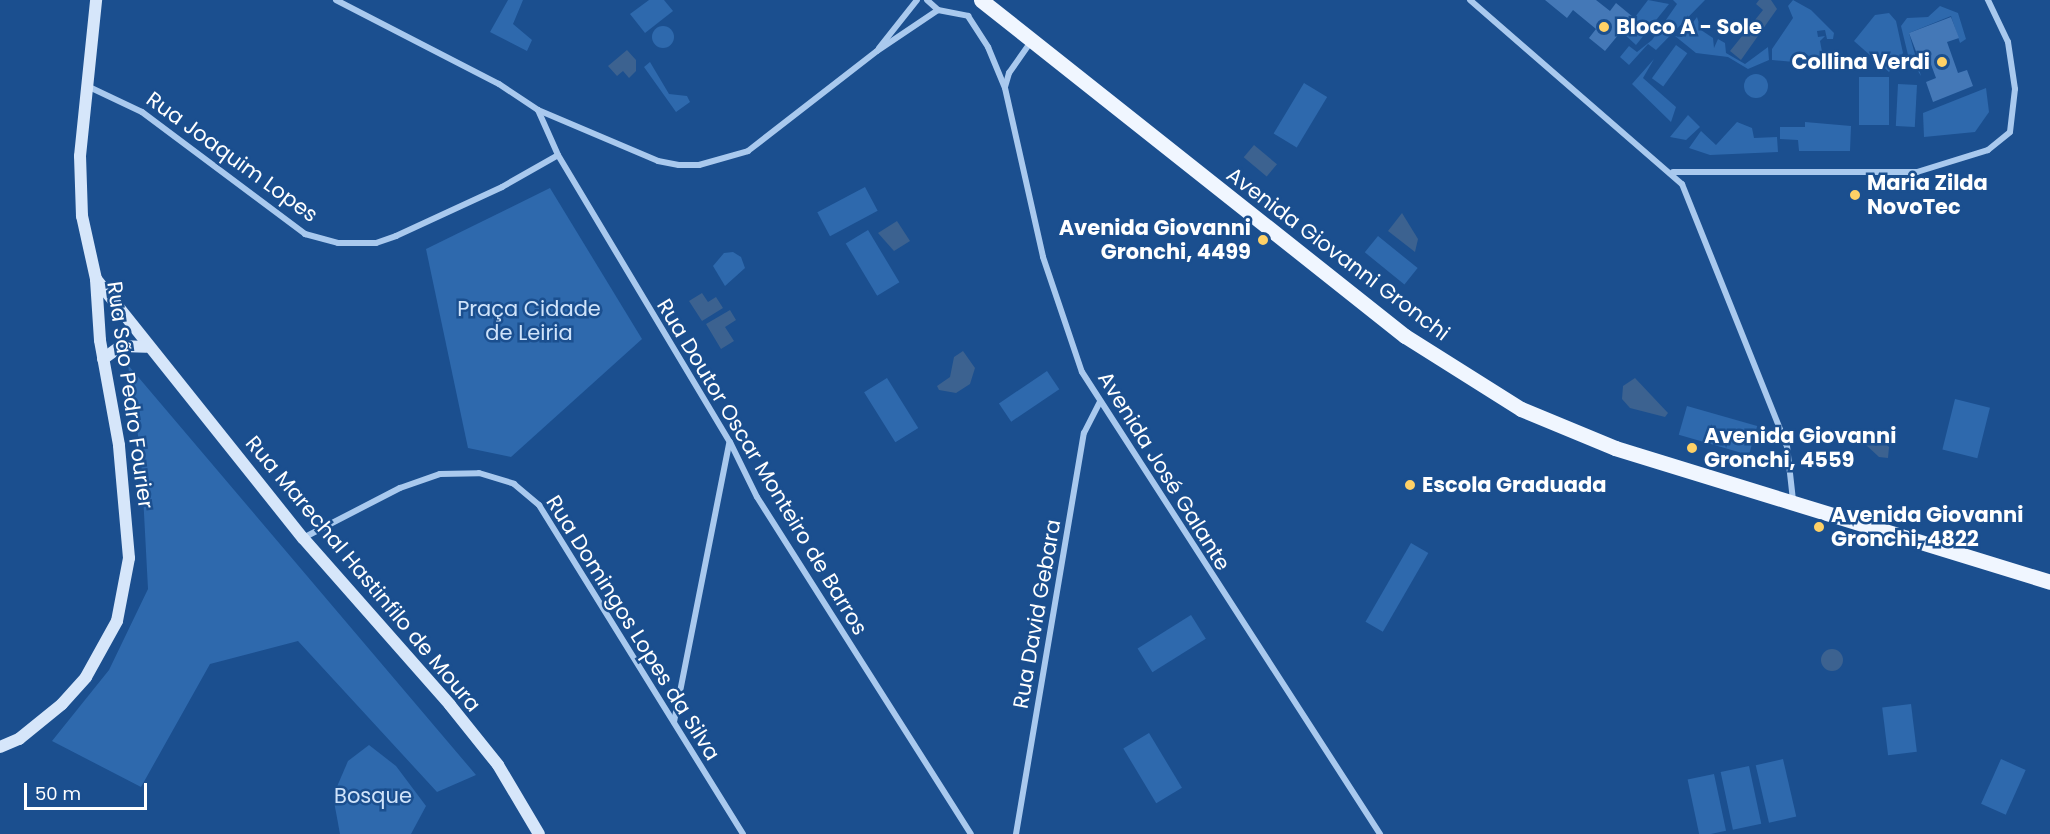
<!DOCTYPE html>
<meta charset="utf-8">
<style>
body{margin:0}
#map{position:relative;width:2050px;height:834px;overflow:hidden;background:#1b4f8f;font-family:Poppins,sans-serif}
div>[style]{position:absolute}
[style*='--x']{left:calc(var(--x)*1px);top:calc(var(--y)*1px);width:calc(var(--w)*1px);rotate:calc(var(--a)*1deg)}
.green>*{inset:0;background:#2e69ad;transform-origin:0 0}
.round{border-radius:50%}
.water>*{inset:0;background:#3c6290;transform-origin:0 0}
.building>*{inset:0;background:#4478b7}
.street>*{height:6px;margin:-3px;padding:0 3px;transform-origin:3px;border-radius:3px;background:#a9c9ee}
.secondary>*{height:12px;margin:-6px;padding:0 6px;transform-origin:6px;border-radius:6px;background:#d6e6fa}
.primary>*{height:15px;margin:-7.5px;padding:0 7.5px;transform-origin:7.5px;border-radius:7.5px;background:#f0f6ff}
.dots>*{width:16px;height:16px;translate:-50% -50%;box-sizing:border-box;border:3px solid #1b4f8f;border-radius:50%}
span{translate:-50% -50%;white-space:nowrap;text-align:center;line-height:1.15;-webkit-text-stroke:5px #1b4f8f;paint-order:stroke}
.poi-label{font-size:21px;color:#fff;font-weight:700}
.left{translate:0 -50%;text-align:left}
.right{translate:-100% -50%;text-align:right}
.street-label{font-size:21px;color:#fff}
.park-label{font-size:21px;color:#cfe3fa}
.scale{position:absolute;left:24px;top:783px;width:123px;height:27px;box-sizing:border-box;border:3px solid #fff;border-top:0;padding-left:8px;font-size:18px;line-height:21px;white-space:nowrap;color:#fff;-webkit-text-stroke:4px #1b4f8f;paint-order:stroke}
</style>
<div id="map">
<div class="green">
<div style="clip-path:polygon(508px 0,523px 0,513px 24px,532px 40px,527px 51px,490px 32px)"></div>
<div style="clip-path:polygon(649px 0,664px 0,673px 11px,645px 33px,630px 14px)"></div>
<div style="clip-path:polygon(1648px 0,1669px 4px,1636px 45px,1623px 33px)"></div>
<div style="clip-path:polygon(1673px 0,1705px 0,1656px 50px,1648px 44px,1629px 65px,1620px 57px,1629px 46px,1637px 52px,1652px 40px,1677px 4px)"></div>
<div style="clip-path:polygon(1793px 0,1811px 10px,1834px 33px,1833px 39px,1827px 39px,1825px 30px,1817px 31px,1818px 37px,1825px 36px,1820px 41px,1823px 57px,1811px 58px,1804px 52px,1794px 62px,1772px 60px,1772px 49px,1793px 18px,1788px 6px)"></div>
<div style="clip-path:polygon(1940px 6px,1958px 13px,1966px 39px,1960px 43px,1951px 16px,1909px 33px,1921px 76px,1908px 55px,1901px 26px,1907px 18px,1928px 17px)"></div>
<div style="clip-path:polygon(1889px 13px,1896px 21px,1903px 53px,1889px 72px,1854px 41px,1875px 15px)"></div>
<div style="clip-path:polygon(1697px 17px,1701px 30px,1713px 38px,1714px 48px,1718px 39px,1725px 43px,1726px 53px,1745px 64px,1768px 47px,1769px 60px,1748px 69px,1728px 57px,1696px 53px,1675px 36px,1682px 37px)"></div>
<div class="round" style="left:652px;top:26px;width:22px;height:22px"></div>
<div style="left:1676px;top:45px;width:14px;height:41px;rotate:36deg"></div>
<div style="clip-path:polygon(1654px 59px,1643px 78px,1676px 107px,1671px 122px,1632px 84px)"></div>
<div style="clip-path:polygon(650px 62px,669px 94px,687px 96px,690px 102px,676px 112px,644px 67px)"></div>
<div class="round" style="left:1744px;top:74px;width:24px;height:24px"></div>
<div style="left:1889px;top:77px;width:48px;height:30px;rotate:90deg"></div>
<div style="left:1304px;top:83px;width:27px;height:59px;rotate:31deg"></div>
<div style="left:1898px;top:84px;width:19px;height:42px;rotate:3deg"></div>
<div style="clip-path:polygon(1986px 88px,1989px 112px,1975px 132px,1924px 137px,1923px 113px)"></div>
<div style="clip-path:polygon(1688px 115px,1700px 127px,1686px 140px,1670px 137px)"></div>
<div style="clip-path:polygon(1737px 122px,1752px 128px,1754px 138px,1777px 137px,1778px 152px,1710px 155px,1689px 148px,1701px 131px,1716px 145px)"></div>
<div style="clip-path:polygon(1805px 122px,1851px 126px,1850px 151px,1799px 151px,1798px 140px,1780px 139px,1780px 127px,1805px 127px)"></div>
<div style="left:865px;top:187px;width:27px;height:54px;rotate:62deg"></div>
<div style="clip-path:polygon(550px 188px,642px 339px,511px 457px,468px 448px,426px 249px)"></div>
<div style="left:868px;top:230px;width:61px;height:26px;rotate:59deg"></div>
<div style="left:1378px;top:236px;width:51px;height:21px;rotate:39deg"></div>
<div style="clip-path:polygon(733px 252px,741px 257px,745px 268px,725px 286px,713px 266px,724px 253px)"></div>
<div style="clip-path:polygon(128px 365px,476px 775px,437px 792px,298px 641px,210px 664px,141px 787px,52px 741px,109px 670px,148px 589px,141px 457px)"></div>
<div style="left:1047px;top:371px;width:22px;height:58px;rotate:56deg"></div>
<div style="left:887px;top:378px;width:59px;height:27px;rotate:58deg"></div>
<div style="left:1955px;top:399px;width:36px;height:52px;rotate:14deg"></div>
<div style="left:1687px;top:406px;width:73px;height:30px;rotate:16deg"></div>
<div style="left:1411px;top:543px;width:20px;height:91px;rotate:30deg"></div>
<div style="left:1191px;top:615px;width:28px;height:63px;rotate:58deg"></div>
<div style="left:1911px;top:704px;width:48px;height:29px;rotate:83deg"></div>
<div style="left:1149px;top:733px;width:64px;height:30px;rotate:59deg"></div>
<div style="clip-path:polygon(369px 745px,396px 766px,426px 806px,411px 834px,340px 834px,333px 796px,348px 761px)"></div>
<div style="left:1783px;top:759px;width:59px;height:28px;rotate:77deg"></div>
<div style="left:2001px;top:759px;width:27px;height:49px;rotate:24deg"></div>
<div style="left:1749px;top:766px;width:59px;height:29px;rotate:78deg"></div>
<div style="left:1714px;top:774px;width:58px;height:27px;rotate:78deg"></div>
</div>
<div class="water">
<div style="clip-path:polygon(1759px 0,1771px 0,1777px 9px,1741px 60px,1730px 51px,1763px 10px,1756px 4px)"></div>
<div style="clip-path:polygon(627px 50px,636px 60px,636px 71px,629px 78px,623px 71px,617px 76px,608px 66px)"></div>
<div style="left:1254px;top:145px;width:30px;height:16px;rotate:40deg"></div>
<div style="clip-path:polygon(1402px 213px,1418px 239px,1415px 252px,1388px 231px)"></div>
<div style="clip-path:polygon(897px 221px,910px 241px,894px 251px,878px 233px)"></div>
<div style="clip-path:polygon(702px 293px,708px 302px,716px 297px,723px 308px,702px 321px,689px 301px)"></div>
<div style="clip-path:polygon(730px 310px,736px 320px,725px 327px,734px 341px,721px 349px,706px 324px)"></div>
<div style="clip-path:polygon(963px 351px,975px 368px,970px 384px,956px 393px,939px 390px,937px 386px,950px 377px,954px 357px)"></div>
<div style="clip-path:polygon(1635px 378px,1668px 413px,1665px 417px,1630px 408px,1622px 399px,1623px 386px)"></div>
<div style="clip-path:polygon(1875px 434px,1889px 447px,1888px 458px,1879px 457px,1865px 444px,1866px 435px)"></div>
<div class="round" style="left:1821px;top:649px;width:22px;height:22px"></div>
</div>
<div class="building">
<div style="clip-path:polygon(1545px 0,1596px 0,1610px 11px,1616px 3px,1633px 17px,1605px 51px,1589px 38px,1596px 29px,1573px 10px,1567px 18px)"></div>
<div style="clip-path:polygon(1951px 17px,1959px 38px,1947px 42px,1958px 73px,1967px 70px,1973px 86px,1933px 102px,1926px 82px,1936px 78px,1926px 51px,1917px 54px,1909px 33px)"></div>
</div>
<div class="street">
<div style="--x:336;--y:0;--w:183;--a:27.3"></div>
<div style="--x:499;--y:84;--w:47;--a:33.7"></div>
<div style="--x:538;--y:110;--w:130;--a:23"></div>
<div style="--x:658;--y:161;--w:21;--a:11"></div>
<div style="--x:679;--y:165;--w:20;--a:0"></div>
<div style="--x:699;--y:165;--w:51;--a:-15.9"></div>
<div style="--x:748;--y:151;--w:163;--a:-37.8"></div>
<div style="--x:877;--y:51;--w:73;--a:-33.9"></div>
<div style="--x:927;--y:0;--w:15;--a:42"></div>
<div style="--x:938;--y:10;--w:31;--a:11"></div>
<div style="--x:968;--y:16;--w:37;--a:57"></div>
<div style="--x:988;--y:47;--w:44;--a:67.5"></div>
<div style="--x:1005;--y:88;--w:173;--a:77.3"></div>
<div style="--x:1043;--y:257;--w:121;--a:71.3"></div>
<div style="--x:1082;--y:372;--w:550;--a:57.18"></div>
<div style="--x:1470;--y:0;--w:281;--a:41"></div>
<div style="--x:1682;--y:184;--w:282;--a:68.2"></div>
<div style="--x:1787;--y:446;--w:54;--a:83.7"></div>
<div style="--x:879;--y:48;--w:61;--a:-51.6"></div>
<div style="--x:85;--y:85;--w:63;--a:25.3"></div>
<div style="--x:142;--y:112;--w:204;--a:36.8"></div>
<div style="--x:305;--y:234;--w:34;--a:15"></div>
<div style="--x:338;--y:243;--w:38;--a:0"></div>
<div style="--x:376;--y:243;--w:21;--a:-19"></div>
<div style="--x:396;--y:236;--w:117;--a:-24.8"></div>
<div style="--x:502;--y:187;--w:64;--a:-29.7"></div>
<div style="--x:1005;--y:87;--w:15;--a:-74"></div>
<div style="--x:1009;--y:73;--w:38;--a:-55"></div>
<div style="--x:538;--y:110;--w:49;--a:66"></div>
<div style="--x:558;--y:155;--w:335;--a:59.1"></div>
<div style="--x:730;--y:442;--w:61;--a:63.9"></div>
<div style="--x:757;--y:497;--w:399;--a:57.6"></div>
<div style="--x:1673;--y:172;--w:244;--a:0"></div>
<div style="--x:1917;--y:172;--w:74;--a:-17.2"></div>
<div style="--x:1988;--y:150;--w:28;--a:-39"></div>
<div style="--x:2010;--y:132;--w:43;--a:-83.4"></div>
<div style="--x:2015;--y:89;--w:48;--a:-98.5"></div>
<div style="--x:2008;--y:42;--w:47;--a:-115.5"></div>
<div style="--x:303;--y:538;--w:109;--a:-27.3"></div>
<div style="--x:400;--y:488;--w:42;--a:-19.3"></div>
<div style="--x:440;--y:474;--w:39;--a:-1"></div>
<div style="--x:479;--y:473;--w:37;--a:17"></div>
<div style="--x:514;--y:484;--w:33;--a:40"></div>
<div style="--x:539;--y:505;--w:387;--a:58.2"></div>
<div style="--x:674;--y:722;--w:284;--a:-78.8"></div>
<div style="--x:1016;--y:834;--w:407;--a:-80.4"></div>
<div style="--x:1084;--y:433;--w:35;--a:-63"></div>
</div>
<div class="secondary">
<div style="--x:96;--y:279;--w:332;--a:51.4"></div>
<div style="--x:303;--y:538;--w:222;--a:48.6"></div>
<div style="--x:450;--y:705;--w:77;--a:51.3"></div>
<div style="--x:498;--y:765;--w:80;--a:59.3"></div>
<div style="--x:103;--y:359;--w:22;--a:-36"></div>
<div style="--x:121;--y:346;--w:25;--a:2"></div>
<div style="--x:0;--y:747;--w:21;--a:-23"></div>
<div style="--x:19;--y:739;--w:55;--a:-39.1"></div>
<div style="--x:62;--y:704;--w:36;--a:-48"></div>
<div style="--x:86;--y:677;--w:64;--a:-61"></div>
<div style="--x:117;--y:621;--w:64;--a:-79.2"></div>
<div style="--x:129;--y:558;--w:113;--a:-95.1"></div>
<div style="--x:119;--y:445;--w:107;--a:-100.3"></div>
<div style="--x:100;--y:340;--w:61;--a:-93.8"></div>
<div style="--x:96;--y:279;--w:65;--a:-102.5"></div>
<div style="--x:82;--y:216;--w:60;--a:-91.9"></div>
<div style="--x:80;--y:156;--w:157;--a:-84.1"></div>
</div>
<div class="primary">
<div style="--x:981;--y:0;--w:541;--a:38.4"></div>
<div style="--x:1405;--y:336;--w:137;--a:32.2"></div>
<div style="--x:1521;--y:409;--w:102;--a:22.5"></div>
<div style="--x:1615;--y:448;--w:455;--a:17.1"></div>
</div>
<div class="dots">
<div style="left:1604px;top:27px;background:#ffd166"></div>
<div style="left:1942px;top:62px;background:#ffd166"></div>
<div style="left:1855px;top:195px;background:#ffd166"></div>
<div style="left:1263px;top:240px;background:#ffd166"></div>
<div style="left:1692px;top:448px;background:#ffd166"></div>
<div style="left:1410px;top:485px;background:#ffd166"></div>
<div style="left:1819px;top:527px;background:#ffd166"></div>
</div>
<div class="poi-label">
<span class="left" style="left:1616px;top:27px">Bloco A - Sole</span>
<span class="right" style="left:1930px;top:62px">Collina Verdi</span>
<span class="left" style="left:1867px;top:195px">Maria Zilda<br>NovoTec</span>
<span class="right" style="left:1251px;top:240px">Avenida Giovanni<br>Gronchi, 4499</span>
<span class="left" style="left:1704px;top:448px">Avenida Giovanni<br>Gronchi, 4559</span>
<span class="left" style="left:1422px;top:485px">Escola Graduada</span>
<span class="left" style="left:1831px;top:527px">Avenida Giovanni<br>Gronchi, 4822</span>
</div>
<div class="street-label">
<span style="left:232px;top:157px;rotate:36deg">Rua Joaquim Lopes</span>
<span style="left:1338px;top:254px;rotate:37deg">Avenida Giovanni Gronchi</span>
<span style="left:130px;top:395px;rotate:82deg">Rua São Pedro Fourier</span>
<span style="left:762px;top:467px;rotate:59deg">Rua Doutor Oscar Monteiro de Barros</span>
<span style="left:1164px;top:471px;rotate:58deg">Avenida José Galante</span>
<span style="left:363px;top:574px;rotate:50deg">Rua Marechal Hastinfilo de Moura</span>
<span style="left:1037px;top:614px;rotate:-80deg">Rua David Gebara</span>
<span style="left:633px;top:628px;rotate:58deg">Rua Domingos Lopes da Silva</span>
</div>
<div class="park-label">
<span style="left:529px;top:321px">Praça Cidade<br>de Leiria</span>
<span style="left:373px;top:796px">Bosque</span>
</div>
<div class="scale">50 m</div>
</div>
